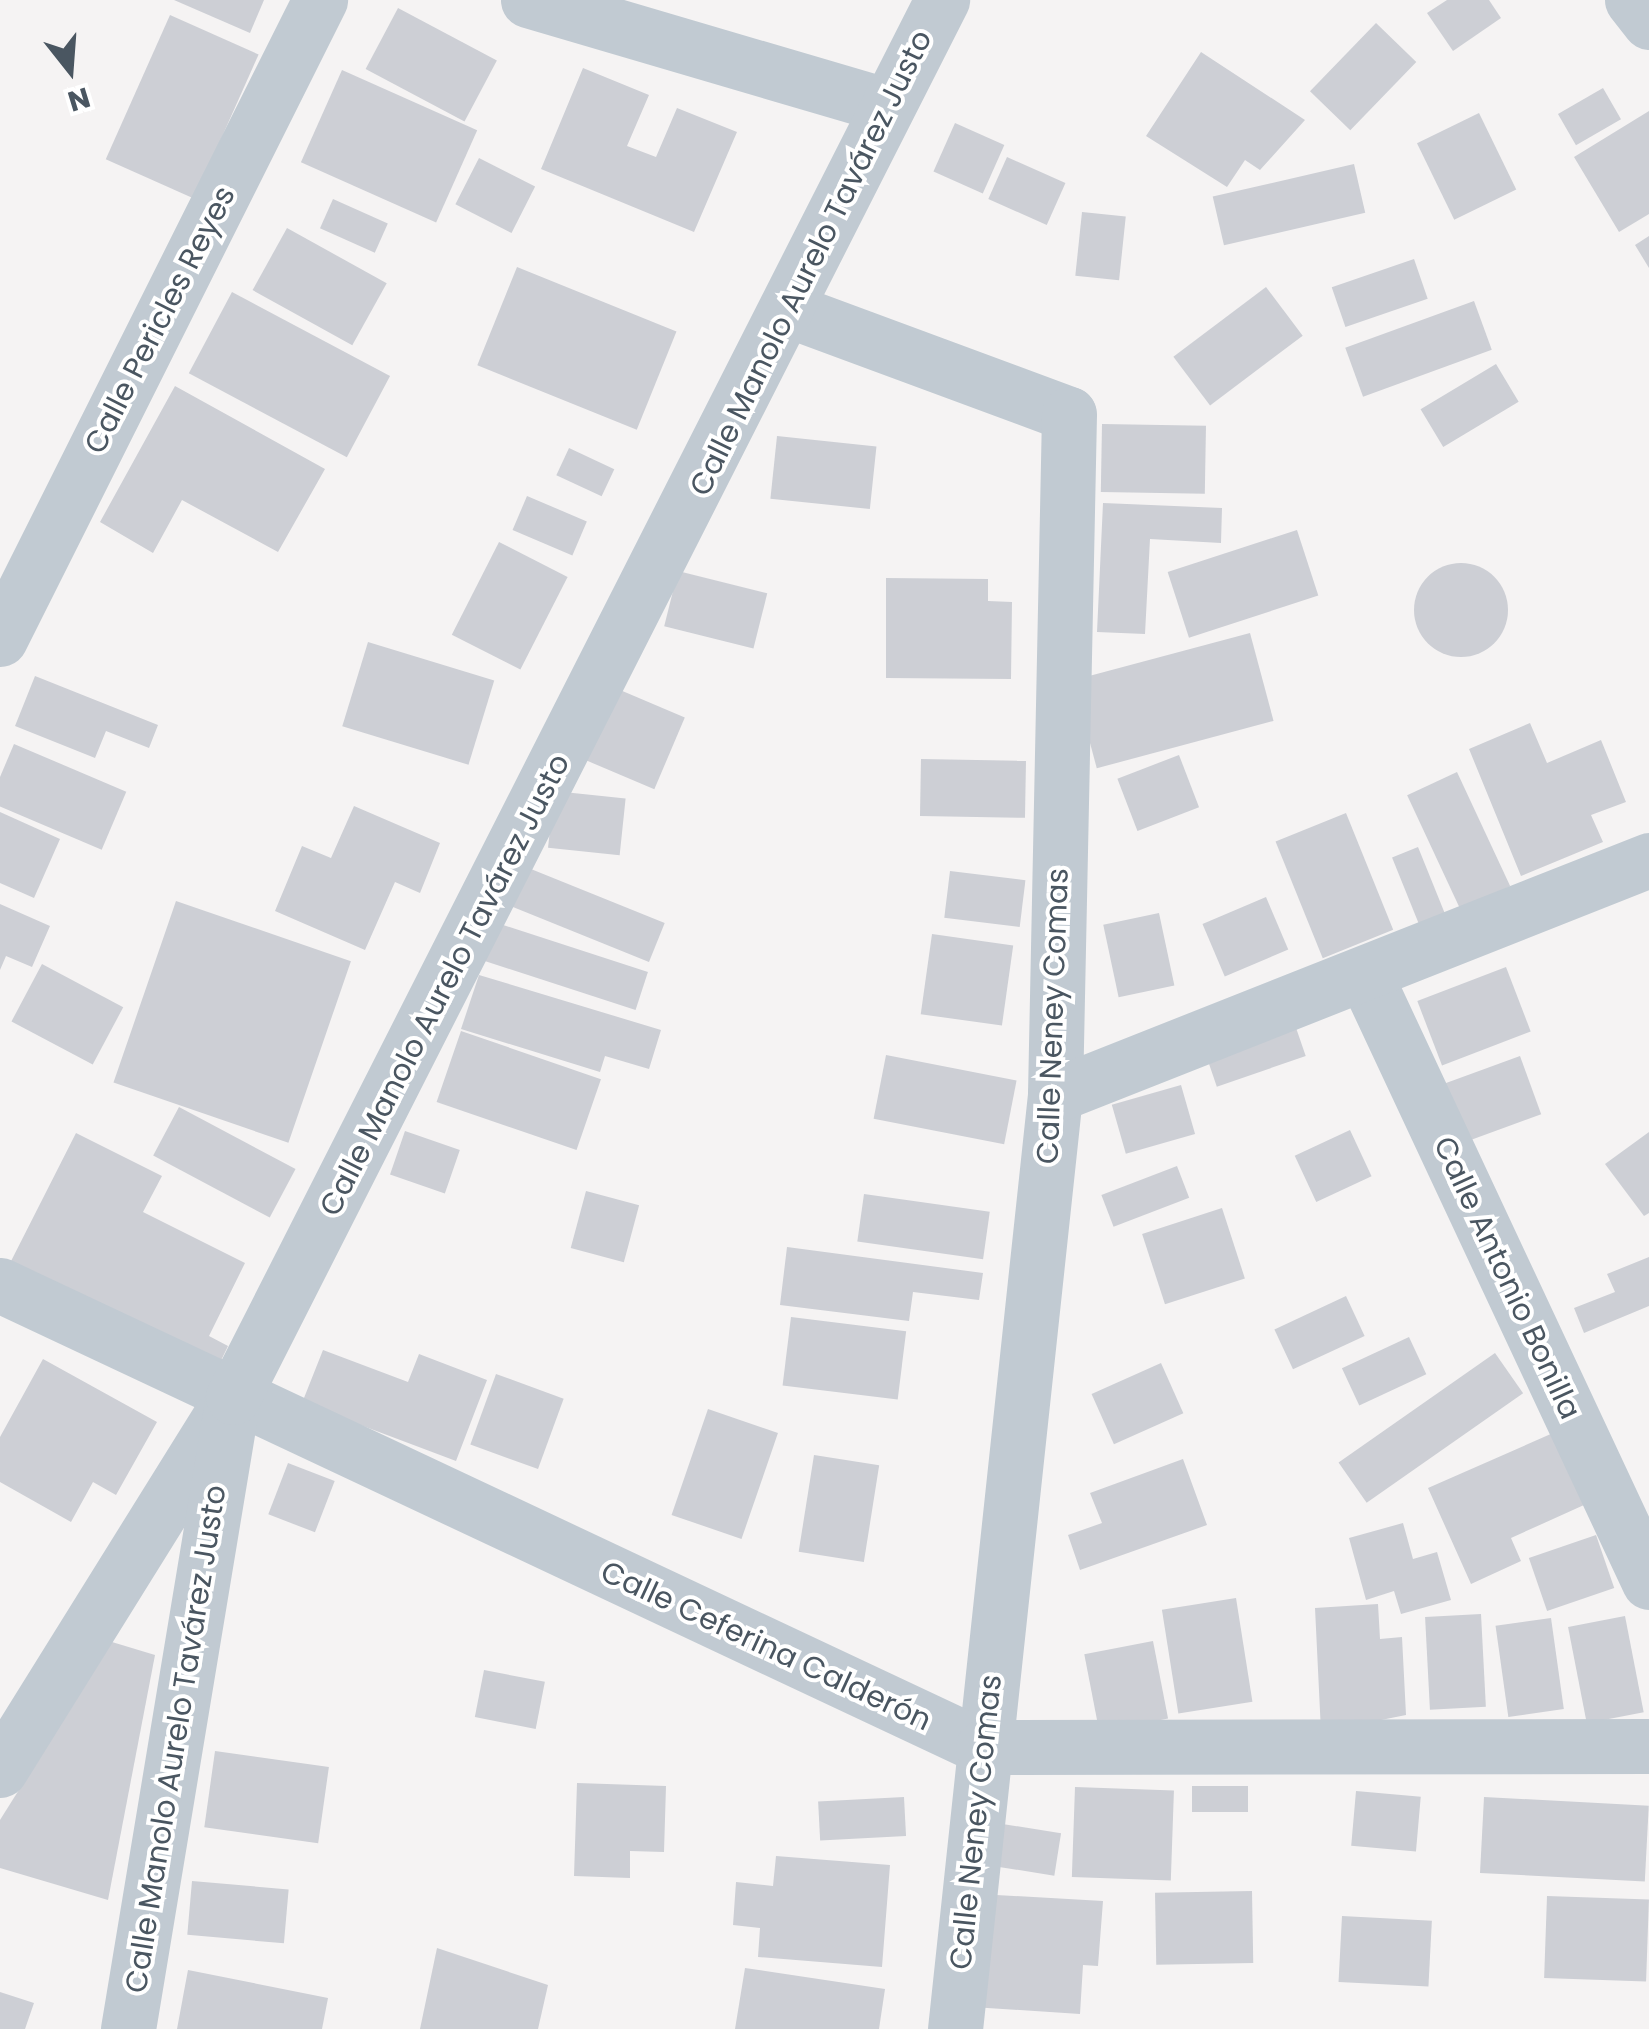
<!DOCTYPE html>
<meta charset="utf-8">
<style>
body{margin:0}
#map{position:relative;width:1649px;height:2029px;overflow:hidden;background:#f5f3f3;font-family:Poppins,sans-serif}
div>[style]{position:absolute}
[style*='--x']{left:calc(var(--x)*1px);top:calc(var(--y)*1px);width:calc(var(--w)*1px);rotate:calc(var(--a)*1deg)}
.building>*{inset:0;background:#cdcfd5;transform-origin:0 0}
.round{border-radius:50%}
.street>*{height:55px;margin:-27.5px;padding:0 27.5px;transform-origin:27.5px;border-radius:27.5px;background:#c1cad2}
span{translate:-50% -50%;white-space:nowrap;text-align:center;line-height:1.15;-webkit-text-stroke:8px #fff;paint-order:stroke}
.street-label{font-size:30px;color:#4a5661}
.north{position:absolute;left:20px;top:20px;width:100px;height:100px;-webkit-text-stroke:8px #fff;paint-order:stroke;rotate:163deg;font-size:28px;font-weight:700;line-height:40px;text-align:center;color:#4a5661}
.north::after{content:'';display:block;margin:auto;width:35px;height:45px;background:#4a5661;clip-path:polygon(50% 0,100% 100%,50% 72%,0 100%)}
</style>
<div id="map">
<div class="building">
<div style="clip-path:polygon(174px 0,264px 0,250px 33px)"></div>
<div style="clip-path:polygon(1447px 0,1489px 0,1501px 18px,1453px 51px,1427px 13px)"></div>
<div style="left:398px;top:8px;width:112px;height:69px;rotate:28deg"></div>
<div style="left:170px;top:15px;width:97px;height:158px;rotate:24deg"></div>
<div style="left:1376px;top:23px;width:56px;height:95px;rotate:44deg"></div>
<div style="clip-path:polygon(1201px 52px,1305px 120px,1260px 170px,1245px 160px,1227px 187px,1146px 136px)"></div>
<div style="clip-path:polygon(583px 68px,649px 95px,627px 146px,656px 157px,677px 108px,737px 132px,694px 232px,541px 169px)"></div>
<div style="left:342px;top:70px;width:148px;height:101px;rotate:24deg"></div>
<div style="left:1603px;top:88px;width:36px;height:52px;rotate:60deg"></div>
<div style="clip-path:polygon(1649px 111px,1649px 214px,1619px 232px,1574px 157px)"></div>
<div style="left:1479px;top:113px;width:85px;height:69px;rotate:64deg"></div>
<div style="left:955px;top:123px;width:54px;height:53px;rotate:24deg"></div>
<div style="left:1007px;top:157px;width:64px;height:46px;rotate:24deg"></div>
<div style="left:479px;top:158px;width:63px;height:52px;rotate:27deg"></div>
<div style="left:1354px;top:164px;width:50px;height:145px;rotate:77deg"></div>
<div style="left:333px;top:199px;width:60px;height:32px;rotate:24deg"></div>
<div style="left:1082px;top:212px;width:44px;height:64px;rotate:6deg"></div>
<div style="left:287px;top:228px;width:114px;height:71px;rotate:29deg"></div>
<div style="clip-path:polygon(1649px 236px,1649px 268px,1635px 245px)"></div>
<div style="left:1414px;top:259px;width:42px;height:87px;rotate:71deg"></div>
<div style="left:517px;top:267px;width:172px;height:106px;rotate:22deg"></div>
<div style="left:1266px;top:287px;width:61px;height:116px;rotate:53deg"></div>
<div style="left:232px;top:292px;width:179px;height:92px;rotate:28deg"></div>
<div style="left:1474px;top:301px;width:52px;height:137px;rotate:70deg"></div>
<div style="left:1496px;top:364px;width:44px;height:88px;rotate:59deg"></div>
<div style="clip-path:polygon(175px 386px,325px 469px,278px 552px,182px 500px,153px 553px,100px 522px)"></div>
<div style="left:1102px;top:424px;width:104px;height:68px;rotate:1deg"></div>
<div style="left:777px;top:436px;width:100px;height:63px;rotate:6deg"></div>
<div style="left:569px;top:448px;width:50px;height:30px;rotate:25deg"></div>
<div style="left:527px;top:496px;width:65px;height:37px;rotate:23deg"></div>
<div style="clip-path:polygon(1103px 503px,1222px 508px,1221px 543px,1150px 539px,1145px 634px,1097px 632px)"></div>
<div style="left:1297px;top:530px;width:69px;height:136px;rotate:72deg"></div>
<div style="left:499px;top:542px;width:77px;height:104px;rotate:27deg"></div>
<div class="round" style="left:1414px;top:563px;width:94px;height:94px"></div>
<div style="left:678px;top:571px;width:92px;height:57px;rotate:14deg"></div>
<div style="clip-path:polygon(886px 578px,988px 579px,988px 601px,1012px 602px,1011px 679px,886px 678px)"></div>
<div style="left:1250px;top:633px;width:91px;height:183px;rotate:75deg"></div>
<div style="left:368px;top:642px;width:132px;height:88px;rotate:17deg"></div>
<div style="clip-path:polygon(35px 676px,158px 725px,149px 748px,106px 731px,95px 758px,15px 726px)"></div>
<div style="left:613px;top:687px;width:78px;height:78px;rotate:23deg"></div>
<div style="clip-path:polygon(1530px 723px,1547px 763px,1601px 740px,1626px 802px,1591px 815px,1603px 842px,1521px 876px,1469px 749px)"></div>
<div style="left:14px;top:744px;width:122px;height:63px;rotate:23deg"></div>
<div style="left:1179px;top:755px;width:56px;height:66px;rotate:69deg"></div>
<div style="left:921px;top:759px;width:105px;height:57px;rotate:1deg"></div>
<div style="left:1457px;top:772px;width:126px;height:55px;rotate:65deg"></div>
<div style="left:554px;top:791px;width:72px;height:57px;rotate:6deg"></div>
<div style="clip-path:polygon(354px 806px,440px 843px,420px 893px,395px 882px,365px 950px,275px 911px,302px 846px,331px 858px)"></div>
<div style="clip-path:polygon(0 812px,60px 839px,34px 898px,0 883px)"></div>
<div style="left:1346px;top:813px;width:126px;height:76px;rotate:68deg"></div>
<div style="left:1418px;top:847px;width:79px;height:28px;rotate:68deg"></div>
<div style="left:521px;top:865px;width:155px;height:42px;rotate:22deg"></div>
<div style="left:950px;top:871px;width:76px;height:47px;rotate:7deg"></div>
<div style="left:1266px;top:897px;width:57px;height:69px;rotate:67deg"></div>
<div style="left:176px;top:901px;width:185px;height:192px;rotate:19deg"></div>
<div style="clip-path:polygon(0 904px,50px 926px,32px 967px,6px 956px,0 970px)"></div>
<div style="left:1159px;top:913px;width:74px;height:57px;rotate:78deg"></div>
<div style="left:491px;top:921px;width:165px;height:40px;rotate:18deg"></div>
<div style="left:932px;top:934px;width:82px;height:81px;rotate:8deg"></div>
<div style="left:42px;top:964px;width:92px;height:65px;rotate:28deg"></div>
<div style="left:1506px;top:967px;width:69px;height:95px;rotate:69deg"></div>
<div style="clip-path:polygon(479px 975px,661px 1030px,649px 1069px,605px 1056px,600px 1072px,461px 1029px)"></div>
<div style="left:1294px;top:1022px;width:36px;height:94px;rotate:71deg"></div>
<div style="left:461px;top:1031px;width:148px;height:75px;rotate:19deg"></div>
<div style="left:886px;top:1055px;width:133px;height:65px;rotate:11deg"></div>
<div style="left:1520px;top:1056px;width:62px;height:83px;rotate:70deg"></div>
<div style="left:1181px;top:1085px;width:51px;height:72px;rotate:74deg"></div>
<div style="left:179px;top:1107px;width:132px;height:55px;rotate:28deg"></div>
<div style="left:1350px;top:1130px;width:51px;height:61px;rotate:65deg"></div>
<div style="left:405px;top:1131px;width:58px;height:46px;rotate:19deg"></div>
<div style="clip-path:polygon(1649px 1132px,1649px 1213px,1644px 1216px,1605px 1164px)"></div>
<div style="clip-path:polygon(76px 1133px,162px 1176px,143px 1212px,245px 1263px,209px 1336px,228px 1346px,214px 1375px,6px 1271px)"></div>
<div style="left:1177px;top:1166px;width:34px;height:81px;rotate:69deg"></div>
<div style="left:586px;top:1191px;width:55px;height:59px;rotate:15deg"></div>
<div style="left:864px;top:1194px;width:127px;height:48px;rotate:8deg"></div>
<div style="left:1222px;top:1208px;width:74px;height:84px;rotate:72deg"></div>
<div style="clip-path:polygon(787px 1247px,983px 1273px,979px 1300px,913px 1292px,909px 1321px,780px 1305px)"></div>
<div style="clip-path:polygon(1649px 1257px,1649px 1306px,1584px 1333px,1574px 1308px,1615px 1292px,1607px 1274px)"></div>
<div style="left:1346px;top:1296px;width:44px;height:79px;rotate:65deg"></div>
<div style="left:791px;top:1317px;width:116px;height:69px;rotate:7deg"></div>
<div style="left:1409px;top:1337px;width:41px;height:74px;rotate:65deg"></div>
<div style="clip-path:polygon(323px 1350px,408px 1382px,419px 1354px,487px 1380px,456px 1461px,302px 1403px)"></div>
<div style="left:1495px;top:1353px;width:49px;height:191px;rotate:55deg"></div>
<div style="clip-path:polygon(43px 1359px,157px 1422px,116px 1495px,93px 1482px,71px 1522px,0 1482px,0 1437px)"></div>
<div style="left:1161px;top:1363px;width:55px;height:76px;rotate:66deg"></div>
<div style="left:496px;top:1374px;width:72px;height:75px;rotate:20deg"></div>
<div style="left:708px;top:1409px;width:74px;height:112px;rotate:19deg"></div>
<div style="clip-path:polygon(1553px 1433px,1584px 1505px,1511px 1538px,1521px 1561px,1471px 1584px,1428px 1488px)"></div>
<div style="left:814px;top:1455px;width:66px;height:98px;rotate:9deg"></div>
<div style="clip-path:polygon(1183px 1459px,1207px 1525px,1080px 1570px,1068px 1535px,1102px 1523px,1090px 1493px)"></div>
<div style="left:288px;top:1463px;width:50px;height:55px;rotate:21deg"></div>
<div style="clip-path:polygon(1403px 1523px,1413px 1559px,1437px 1552px,1451px 1600px,1401px 1614px,1394px 1591px,1366px 1600px,1349px 1538px)"></div>
<div style="left:1596px;top:1535px;width:56px;height:71px;rotate:71deg"></div>
<div style="left:1236px;top:1598px;width:105px;height:75px;rotate:81deg"></div>
<div style="clip-path:polygon(1378px 1604px,1380px 1639px,1402px 1637px,1406px 1715px,1321px 1732px,1315px 1608px)"></div>
<div style="left:1481px;top:1614px;width:93px;height:56px;rotate:87deg"></div>
<div style="left:1625px;top:1616px;width:98px;height:58px;rotate:79deg"></div>
<div style="left:1551px;top:1618px;width:92px;height:56px;rotate:82deg"></div>
<div style="left:1153px;top:1641px;width:79px;height:70px;rotate:79deg"></div>
<div style="clip-path:polygon(112px 1642px,155px 1655px,108px 1900px,0 1868px,0 1820px)"></div>
<div style="left:484px;top:1670px;width:62px;height:48px;rotate:11deg"></div>
<div style="left:215px;top:1751px;width:115px;height:77px;rotate:8deg"></div>
<div style="clip-path:polygon(577px 1783px,666px 1786px,664px 1852px,630px 1851px,630px 1878px,574px 1876px)"></div>
<div style="left:1248px;top:1786px;width:26px;height:56px;rotate:90deg"></div>
<div style="left:1075px;top:1787px;width:99px;height:90px;rotate:2deg"></div>
<div style="left:1356px;top:1791px;width:65px;height:55px;rotate:5deg"></div>
<div style="left:904px;top:1797px;width:39px;height:86px;rotate:87deg"></div>
<div style="left:1484px;top:1797px;width:165px;height:76px;rotate:3deg"></div>
<div style="left:984px;top:1821px;width:78px;height:43px;rotate:9deg"></div>
<div style="clip-path:polygon(776px 1856px,890px 1865px,882px 1967px,758px 1957px,760px 1928px,733px 1925px,736px 1882px,773px 1886px)"></div>
<div style="left:192px;top:1881px;width:97px;height:54px;rotate:5deg"></div>
<div style="left:1252px;top:1891px;width:72px;height:97px;rotate:89deg"></div>
<div style="clip-path:polygon(979px 1894px,1103px 1901px,1098px 1966px,1083px 1965px,1080px 2014px,972px 2007px)"></div>
<div style="left:1547px;top:1896px;width:102px;height:82px;rotate:2deg"></div>
<div style="left:1342px;top:1916px;width:90px;height:66px;rotate:3deg"></div>
<div style="clip-path:polygon(437px 1948px,548px 1985px,538px 2029px,420px 2029px)"></div>
<div style="clip-path:polygon(745px 1968px,885px 1989px,879px 2029px,735px 2029px)"></div>
<div style="clip-path:polygon(188px 1970px,328px 1998px,322px 2029px,177px 2029px)"></div>
<div style="clip-path:polygon(0 1992px,34px 2003px,25px 2029px,0 2029px)"></div>
</div>
<div class="street">
<div style="--x:528;--y:0;--w:369;--a:16.4"></div>
<div style="--x:1632;--y:0;--w:28;--a:52"></div>
<div style="--x:791;--y:311;--w:296;--a:20.3"></div>
<div style="--x:1069;--y:414;--w:681;--a:91.18"></div>
<div style="--x:1055;--y:1095;--w:939;--a:96.11"></div>
<div style="--x:0;--y:639;--w:715;--a:-63.4"></div>
<div style="--x:1365;--y:975;--w:670;--a:64.93"></div>
<div style="--x:1055;--y:1095;--w:639;--a:-21.58"></div>
<div style="--x:0;--y:1285;--w:1086;--a:25.17"></div>
<div style="--x:983;--y:1747;--w:666;--a:-0.09"></div>
<div style="--x:0;--y:1770;--w:412;--a:-58.1"></div>
<div style="--x:128;--y:2029;--w:641;--a:-80.57"></div>
<div style="--x:233;--y:1397;--w:1567;--a:-63.09"></div>
</div>
<div class="street-label">
<span style="left:811px;top:263px;rotate:-64deg">Calle Manolo Aurelo Tavárez Justo</span>
<span style="left:160px;top:320px;rotate:-63deg">Calle Pericles Reyes</span>
<span style="left:445px;top:985px;rotate:-63deg">Calle Manolo Aurelo Tavárez Justo</span>
<span style="left:1053px;top:1016px;rotate:-88deg">Calle Neney Comas</span>
<span style="left:1507px;top:1278px;rotate:65deg">Calle Antonio Bonilla</span>
<span style="left:766px;top:1646px;rotate:25deg">Calle Ceferina Calderón</span>
<span style="left:176px;top:1739px;rotate:-81deg">Calle Manolo Aurelo Tavárez Justo</span>
<span style="left:976px;top:1822px;rotate:-84deg">Calle Neney Comas</span>
</div>
<div class="north">N</div>
</div>
